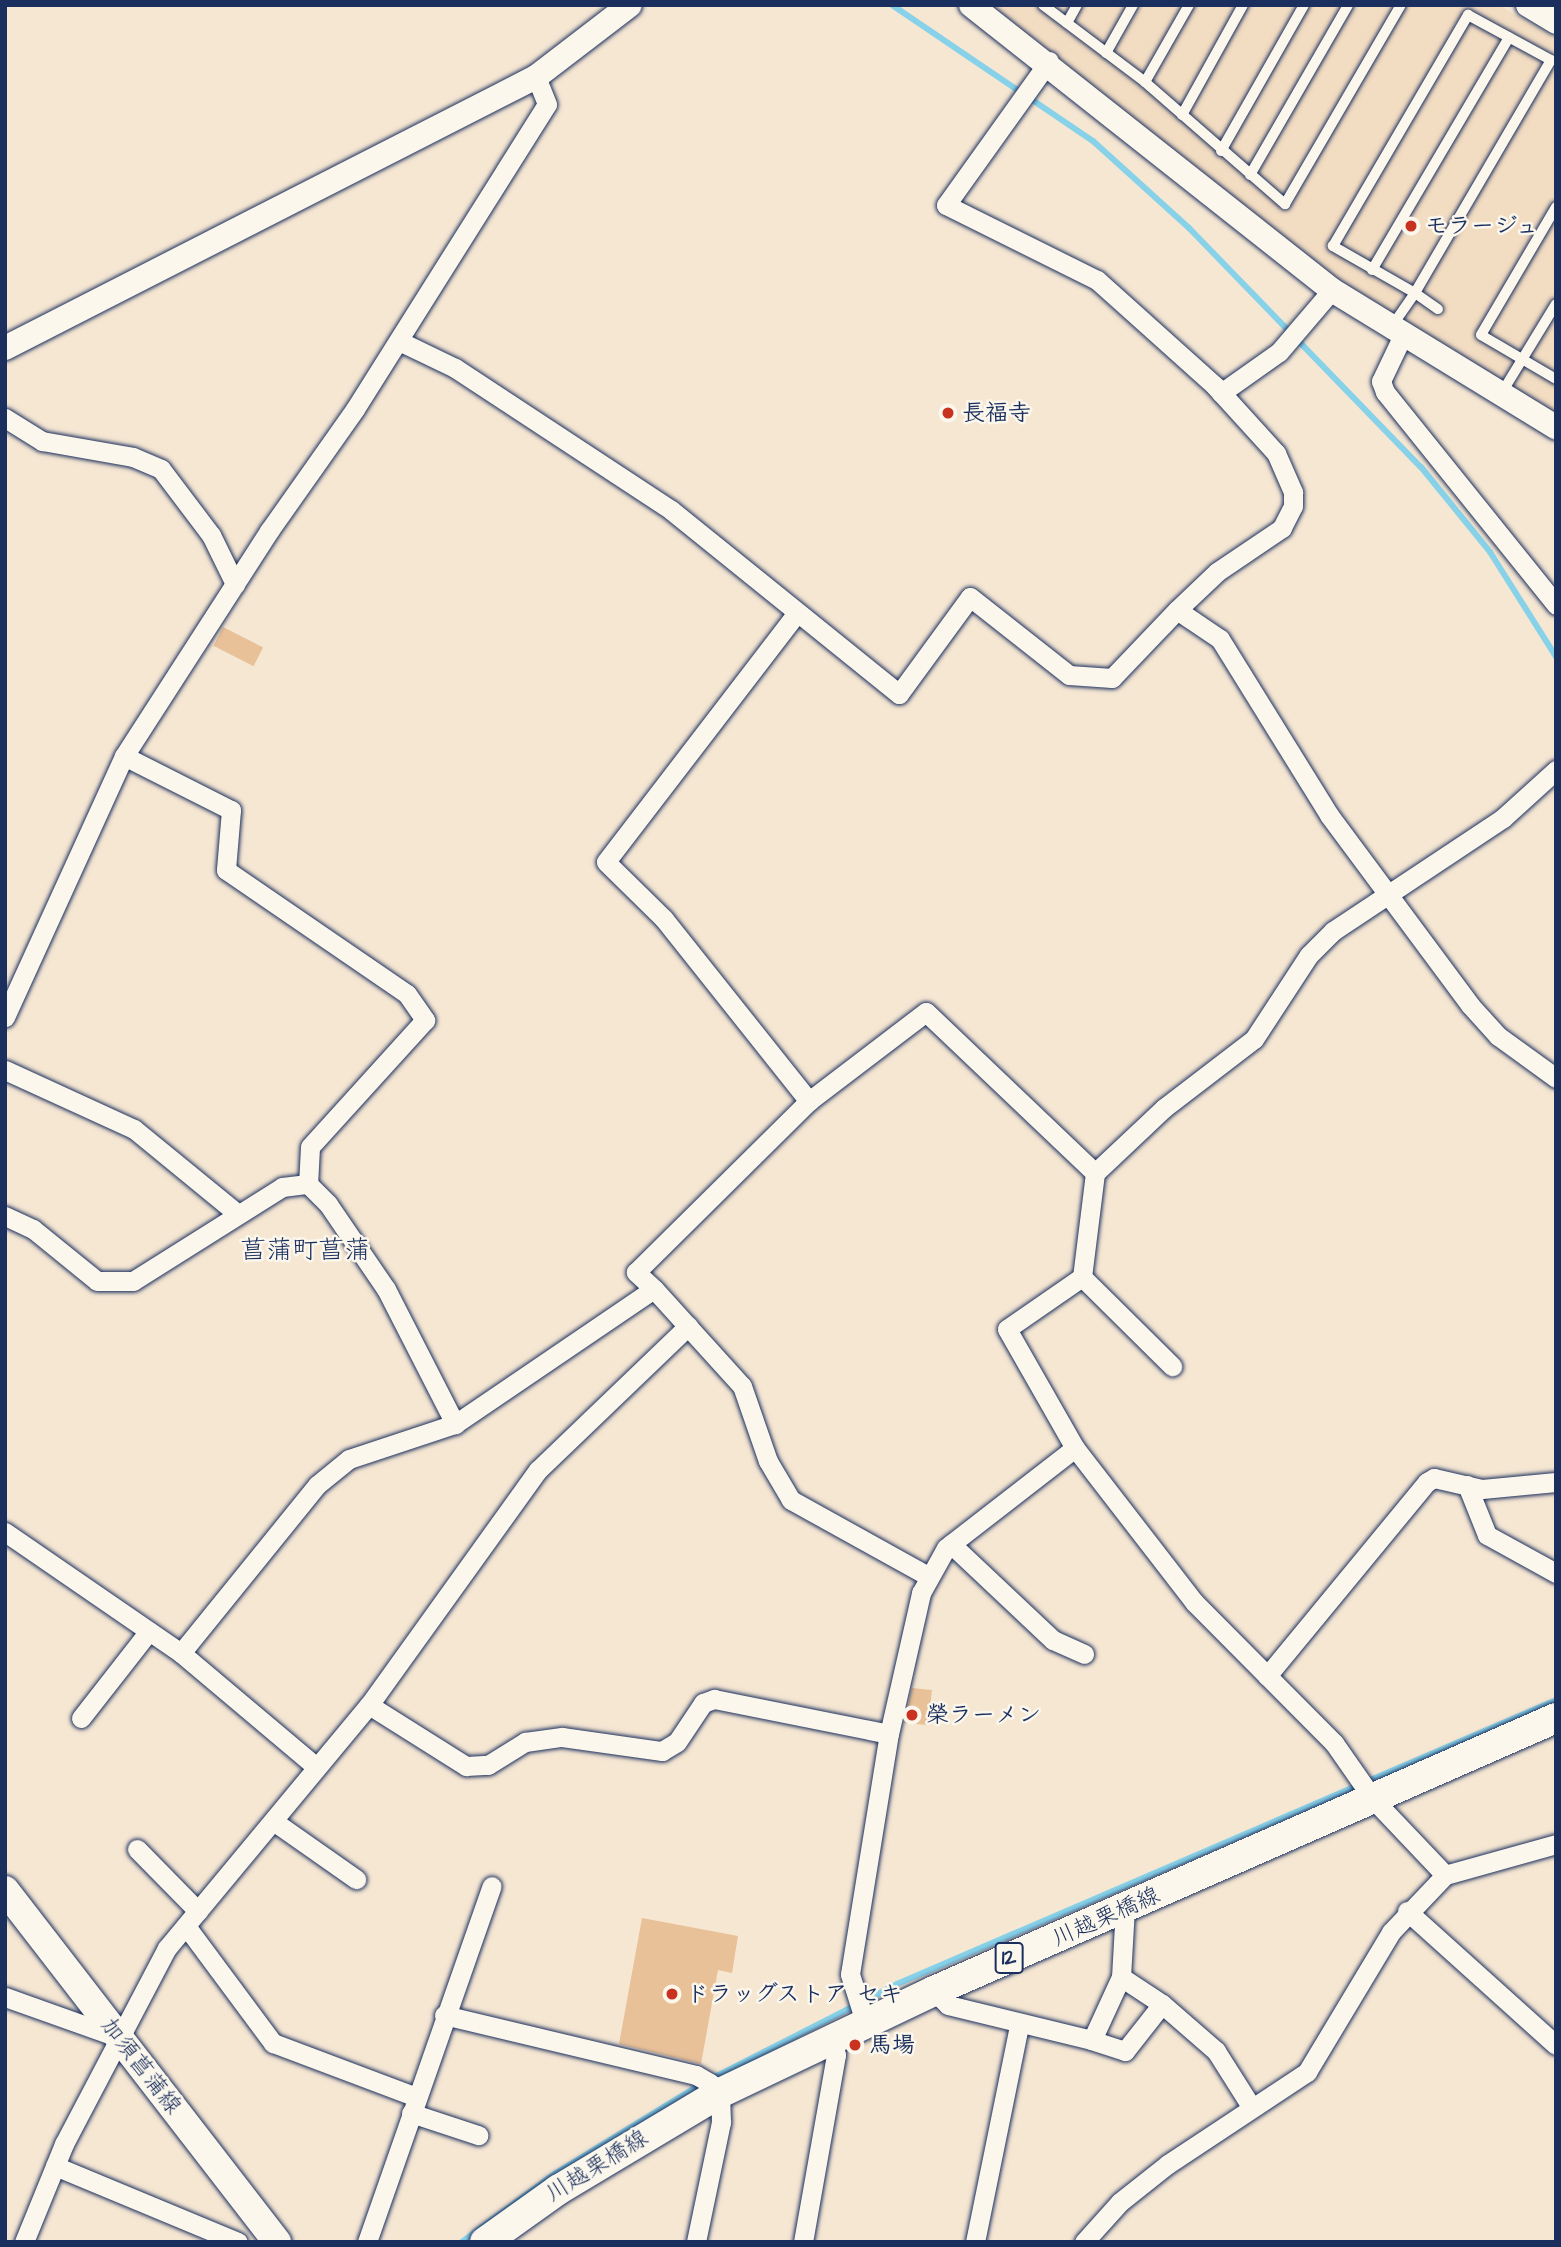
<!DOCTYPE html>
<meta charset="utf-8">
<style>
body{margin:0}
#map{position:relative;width:1561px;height:2247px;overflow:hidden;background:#f6e7d3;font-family:"Architects Daughter","Klee One",sans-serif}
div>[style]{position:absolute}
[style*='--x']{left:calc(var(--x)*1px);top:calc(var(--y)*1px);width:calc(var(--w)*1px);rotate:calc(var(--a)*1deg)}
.built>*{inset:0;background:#f2dcc2}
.stream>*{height:6px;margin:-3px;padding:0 3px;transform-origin:3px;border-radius:3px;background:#88d2e9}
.building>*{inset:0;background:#e9c199;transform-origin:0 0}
.roads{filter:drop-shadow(0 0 2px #1b2f5e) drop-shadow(0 0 2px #1b2f5e)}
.service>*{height:10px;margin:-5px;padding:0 5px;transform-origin:5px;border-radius:5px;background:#fbf7ec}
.minor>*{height:19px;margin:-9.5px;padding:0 9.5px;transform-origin:9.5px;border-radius:9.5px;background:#fbf7ec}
.tertiary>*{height:24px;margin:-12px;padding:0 12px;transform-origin:12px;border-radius:12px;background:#fbf7ec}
.secondary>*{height:28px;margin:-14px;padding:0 14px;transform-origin:14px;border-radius:14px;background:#fbf7ec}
.primary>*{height:30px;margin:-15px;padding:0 15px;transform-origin:15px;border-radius:15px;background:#fbf7ec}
.dots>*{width:19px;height:19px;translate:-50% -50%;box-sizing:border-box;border:4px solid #fbf7ec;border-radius:50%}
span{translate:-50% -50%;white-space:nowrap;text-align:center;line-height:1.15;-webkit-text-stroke:5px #fbf7ec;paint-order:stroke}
.shield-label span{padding:2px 5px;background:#fbf7ec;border:2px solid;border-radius:5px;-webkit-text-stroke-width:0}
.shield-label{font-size:21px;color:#1b2f5e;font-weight:700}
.poi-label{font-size:23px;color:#1b2f5e;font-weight:700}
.left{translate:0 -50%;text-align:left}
.street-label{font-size:23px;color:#1b2f5e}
.quarter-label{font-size:26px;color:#1b2f5e}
.frame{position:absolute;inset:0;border:7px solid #1b2f5e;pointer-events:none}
</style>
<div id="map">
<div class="built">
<div style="clip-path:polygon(990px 5px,1499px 5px,1556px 38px,1556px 413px,1340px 282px)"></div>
</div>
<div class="stream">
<div style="--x:892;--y:5;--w:243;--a:34.1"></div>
<div style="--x:1093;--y:141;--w:130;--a:42.2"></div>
<div style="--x:1189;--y:228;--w:333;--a:45.9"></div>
<div style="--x:1421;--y:467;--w:109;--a:50.9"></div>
<div style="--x:1490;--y:552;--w:124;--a:57.8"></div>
<div style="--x:462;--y:2242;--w:117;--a:-36.3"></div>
<div style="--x:556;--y:2173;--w:172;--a:-31.5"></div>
<div style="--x:703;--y:2083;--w:218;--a:-27"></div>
<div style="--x:897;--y:1984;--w:718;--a:-23.31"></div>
</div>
<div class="building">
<div style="left:223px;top:627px;width:45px;height:21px;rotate:27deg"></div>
<div style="clip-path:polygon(912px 1688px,932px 1690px,928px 1725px,904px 1723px)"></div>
<div style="clip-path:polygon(642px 1918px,738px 1936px,732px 1973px,718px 1970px,701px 2064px,619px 2044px)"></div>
</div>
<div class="roads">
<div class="service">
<div style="--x:1043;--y:5;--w:128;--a:37"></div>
<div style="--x:1145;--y:82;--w:186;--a:41.1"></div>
<div style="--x:1285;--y:204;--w:230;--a:-59.8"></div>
<div style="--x:1067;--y:23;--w:21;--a:-61"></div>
<div style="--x:1106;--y:53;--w:55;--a:-60.6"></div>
<div style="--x:1145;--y:82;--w:89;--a:-60.3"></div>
<div style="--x:1182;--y:115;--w:126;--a:-61"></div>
<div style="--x:1221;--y:151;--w:168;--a:-60.4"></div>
<div style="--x:1250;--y:175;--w:196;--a:-60"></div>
<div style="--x:1556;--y:207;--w:148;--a:120.4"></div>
<div style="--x:1481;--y:335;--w:87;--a:30.4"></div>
<div style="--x:1372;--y:270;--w:270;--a:-59.5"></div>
<div style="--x:1392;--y:326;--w:40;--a:-55.1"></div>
<div style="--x:1415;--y:293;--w:95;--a:-150.2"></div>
<div style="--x:1333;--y:246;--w:268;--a:-59.7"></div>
<div style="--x:1468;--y:15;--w:94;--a:28.5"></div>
<div style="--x:1551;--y:60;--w:270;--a:120.3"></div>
<div style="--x:1415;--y:293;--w:28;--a:35"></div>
<div style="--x:1501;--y:394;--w:105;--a:-58.6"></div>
</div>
<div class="minor">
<div style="--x:1049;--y:61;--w:177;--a:125.6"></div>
<div style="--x:946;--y:205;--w:169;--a:26.4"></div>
<div style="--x:1097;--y:280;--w:159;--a:41.9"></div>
<div style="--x:1215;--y:386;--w:91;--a:47.7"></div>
<div style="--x:1276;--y:453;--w:43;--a:66.4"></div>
<div style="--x:1293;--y:492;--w:14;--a:90"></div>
<div style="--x:1293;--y:506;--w:25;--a:117"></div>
<div style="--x:1282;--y:528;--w:78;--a:145.9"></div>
<div style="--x:1217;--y:572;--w:55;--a:136.5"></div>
<div style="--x:1402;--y:337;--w:49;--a:115.5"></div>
<div style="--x:1381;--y:381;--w:12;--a:70"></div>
<div style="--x:1385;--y:392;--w:273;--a:51.2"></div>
<div style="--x:399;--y:341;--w:62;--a:25.7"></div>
<div style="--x:455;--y:368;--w:258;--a:33.3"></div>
<div style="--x:671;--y:510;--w:293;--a:38.9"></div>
<div style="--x:899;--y:694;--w:120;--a:-53.8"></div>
<div style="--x:970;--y:597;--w:126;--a:38.2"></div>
<div style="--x:1069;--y:675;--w:43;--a:4"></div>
<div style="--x:1112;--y:678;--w:94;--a:-46.3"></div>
<div style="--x:1177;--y:610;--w:52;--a:34"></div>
<div style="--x:1220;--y:639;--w:207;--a:58.2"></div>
<div style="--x:1329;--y:815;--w:237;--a:53.4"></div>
<div style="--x:1470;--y:1005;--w:42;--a:47.9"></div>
<div style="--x:1498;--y:1036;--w:72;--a:35.9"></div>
<div style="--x:1221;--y:393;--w:71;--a:-35.3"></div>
<div style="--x:1279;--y:352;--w:82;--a:-49.5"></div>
<div style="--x:5;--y:418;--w:44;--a:31.9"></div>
<div style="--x:42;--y:441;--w:92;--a:10"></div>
<div style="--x:133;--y:457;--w:30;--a:23"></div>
<div style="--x:161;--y:469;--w:83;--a:52.9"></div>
<div style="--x:211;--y:535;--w:55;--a:63.9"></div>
<div style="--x:796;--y:614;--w:312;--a:127.5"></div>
<div style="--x:606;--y:862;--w:81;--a:44.5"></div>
<div style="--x:664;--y:919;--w:233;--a:51.5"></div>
<div style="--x:124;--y:756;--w:120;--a:26.8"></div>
<div style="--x:231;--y:810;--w:60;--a:94.8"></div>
<div style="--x:226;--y:870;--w:219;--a:34.4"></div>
<div style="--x:407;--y:994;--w:32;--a:55"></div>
<div style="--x:425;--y:1020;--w:171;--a:132.2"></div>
<div style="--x:310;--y:1147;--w:37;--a:93"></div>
<div style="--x:5;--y:1017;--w:287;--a:-65.5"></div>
<div style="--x:124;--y:756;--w:268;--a:-57.2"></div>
<div style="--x:269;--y:531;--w:149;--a:-54.8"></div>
<div style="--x:355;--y:409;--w:360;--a:-57.8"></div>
<div style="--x:547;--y:104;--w:29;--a:-112"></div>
<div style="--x:5;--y:1070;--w:142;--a:24.6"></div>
<div style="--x:134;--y:1129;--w:134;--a:39.3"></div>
<div style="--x:1095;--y:1173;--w:105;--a:97.1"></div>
<div style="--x:1082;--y:1277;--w:91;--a:145.3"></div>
<div style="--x:1007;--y:1329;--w:137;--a:60.3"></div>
<div style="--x:1075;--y:1448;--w:195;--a:52.3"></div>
<div style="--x:1194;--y:1602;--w:199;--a:45.2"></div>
<div style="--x:1334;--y:1743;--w:68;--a:55.1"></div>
<div style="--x:1373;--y:1799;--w:105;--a:46.5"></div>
<div style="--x:5;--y:1216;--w:31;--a:25"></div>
<div style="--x:33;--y:1229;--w:82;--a:39.1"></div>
<div style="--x:97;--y:1281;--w:36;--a:0"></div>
<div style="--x:133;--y:1281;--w:176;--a:-32.2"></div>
<div style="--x:282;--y:1187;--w:26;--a:-7"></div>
<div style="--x:308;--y:1184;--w:28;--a:45"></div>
<div style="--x:328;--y:1204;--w:103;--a:55.7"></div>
<div style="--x:386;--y:1289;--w:152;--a:62.9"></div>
<div style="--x:1082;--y:1277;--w:127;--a:44.7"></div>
<div style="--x:654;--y:1289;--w:131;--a:47.8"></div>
<div style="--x:742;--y:1386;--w:79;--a:70.9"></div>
<div style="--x:768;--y:1461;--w:45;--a:59.5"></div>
<div style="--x:791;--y:1500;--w:157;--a:29"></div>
<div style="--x:1467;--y:1485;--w:54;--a:68.2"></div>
<div style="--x:1487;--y:1535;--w:79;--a:28.8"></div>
<div style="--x:5;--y:1532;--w:214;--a:34.5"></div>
<div style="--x:181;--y:1653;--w:175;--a:40.1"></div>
<div style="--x:951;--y:1544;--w:140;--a:43.3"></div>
<div style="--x:1053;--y:1640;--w:34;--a:24"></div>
<div style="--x:181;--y:1653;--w:216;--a:-51"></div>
<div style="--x:317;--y:1485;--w:41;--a:-39.1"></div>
<div style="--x:349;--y:1459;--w:112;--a:-18.3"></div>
<div style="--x:455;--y:1424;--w:240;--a:-34.2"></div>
<div style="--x:654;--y:1289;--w:25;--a:-137"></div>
<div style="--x:636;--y:1272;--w:243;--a:-44.7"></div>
<div style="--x:809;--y:1101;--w:147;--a:-37.3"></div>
<div style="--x:926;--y:1012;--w:233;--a:43.6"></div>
<div style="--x:1095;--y:1173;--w:95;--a:-43.3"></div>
<div style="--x:1164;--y:1108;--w:113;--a:-37.5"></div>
<div style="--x:1254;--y:1039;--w:100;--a:-56.8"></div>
<div style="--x:1309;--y:955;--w:34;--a:-45"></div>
<div style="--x:1333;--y:931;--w:204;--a:-33.6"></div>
<div style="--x:1503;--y:818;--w:72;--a:-42.2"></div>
<div style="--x:1267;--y:1676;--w:251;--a:-50.5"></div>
<div style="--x:1427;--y:1482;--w:8;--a:-30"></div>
<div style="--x:1434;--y:1478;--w:49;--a:12.9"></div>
<div style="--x:1482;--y:1489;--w:74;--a:-5.4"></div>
<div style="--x:369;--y:1705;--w:289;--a:-54.3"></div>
<div style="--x:538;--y:1470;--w:208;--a:-43.8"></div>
<div style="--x:81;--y:1718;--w:110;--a:-52"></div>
<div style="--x:276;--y:1823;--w:98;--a:35"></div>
<div style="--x:137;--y:1849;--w:87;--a:45.5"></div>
<div style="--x:1407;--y:1911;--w:200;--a:42"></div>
<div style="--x:186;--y:1926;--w:146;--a:53.4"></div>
<div style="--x:273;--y:2043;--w:154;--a:20.6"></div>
<div style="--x:1121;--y:1977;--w:49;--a:33.4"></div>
<div style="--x:1162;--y:2004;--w:60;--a:128.2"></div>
<div style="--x:1125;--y:2051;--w:35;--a:-162"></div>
<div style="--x:1092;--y:2040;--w:69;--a:-65.3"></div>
<div style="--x:1121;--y:1977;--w:69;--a:-86.7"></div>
<div style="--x:934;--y:1991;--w:20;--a:45"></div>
<div style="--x:948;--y:2005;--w:148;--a:13.7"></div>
<div style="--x:5;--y:1997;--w:122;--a:19.6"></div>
<div style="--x:1162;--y:2004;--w:72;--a:41"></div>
<div style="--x:1216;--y:2051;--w:67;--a:57.7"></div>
<div style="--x:444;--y:2015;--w:259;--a:13.4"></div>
<div style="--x:696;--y:2075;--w:16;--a:30"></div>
<div style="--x:710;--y:2083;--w:14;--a:45"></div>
<div style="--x:720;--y:2093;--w:29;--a:88"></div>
<div style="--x:721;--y:2122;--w:123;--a:101.8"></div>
<div style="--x:865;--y:2022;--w:50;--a:-107.4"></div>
<div style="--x:850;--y:1974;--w:243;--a:-80.8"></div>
<div style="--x:889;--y:1734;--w:145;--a:-77.2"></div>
<div style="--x:921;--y:1593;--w:51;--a:-60.9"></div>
<div style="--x:946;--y:1548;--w:163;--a:-37.8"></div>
<div style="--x:411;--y:2113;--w:71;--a:18.2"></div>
<div style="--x:55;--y:2166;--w:198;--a:22.6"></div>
<div style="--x:24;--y:2242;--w:106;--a:-67.8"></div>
<div style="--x:64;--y:2144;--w:221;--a:-62.3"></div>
<div style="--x:167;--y:1948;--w:316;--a:-50.3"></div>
<div style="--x:369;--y:1705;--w:115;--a:32.2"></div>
<div style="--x:466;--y:1766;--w:22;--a:-3"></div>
<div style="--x:488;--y:1765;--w:44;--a:-31.9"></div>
<div style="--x:525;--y:1742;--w:37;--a:-8"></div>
<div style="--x:562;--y:1737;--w:101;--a:8"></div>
<div style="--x:662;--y:1751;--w:17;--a:-31"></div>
<div style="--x:677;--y:1742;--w:47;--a:-56.3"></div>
<div style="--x:703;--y:1703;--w:12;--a:-20"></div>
<div style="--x:714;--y:1699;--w:178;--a:11.3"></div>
<div style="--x:367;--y:2242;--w:377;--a:-70.7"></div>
<div style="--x:803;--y:2242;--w:190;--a:-80"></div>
<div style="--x:836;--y:2055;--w:17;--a:-103"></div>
<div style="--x:975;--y:2242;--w:221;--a:-78.5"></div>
<div style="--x:1084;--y:2242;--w:54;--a:-48"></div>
<div style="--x:1120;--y:2202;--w:61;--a:-38.4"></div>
<div style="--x:1168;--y:2164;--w:167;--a:-33.5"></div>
<div style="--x:1307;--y:2072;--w:163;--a:-59"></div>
<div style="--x:1391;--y:1932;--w:79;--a:-46.5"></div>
<div style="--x:1445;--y:1875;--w:115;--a:-15.6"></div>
</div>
<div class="tertiary">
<div style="--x:971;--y:5;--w:460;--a:38.3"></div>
<div style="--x:1332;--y:290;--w:263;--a:31.5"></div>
<div style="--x:1528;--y:5;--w:33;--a:31"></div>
<div style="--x:5;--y:348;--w:596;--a:-27.04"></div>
<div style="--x:536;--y:77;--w:118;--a:-37.5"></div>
</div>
<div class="secondary">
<div style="--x:5;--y:1890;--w:445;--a:52.3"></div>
</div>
<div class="primary">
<div style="--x:485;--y:2242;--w:90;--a:-35.5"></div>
<div style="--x:558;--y:2190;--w:189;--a:-30.9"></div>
<div style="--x:720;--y:2093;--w:237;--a:-25.5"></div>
<div style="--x:934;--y:1991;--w:679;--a:-23.7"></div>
</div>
</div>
<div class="dots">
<div style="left:1411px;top:226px;background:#c8321e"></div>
<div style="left:948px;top:413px;background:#c8321e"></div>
<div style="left:912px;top:1715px;background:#c8321e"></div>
<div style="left:672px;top:1994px;background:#c8321e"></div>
<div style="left:855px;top:2045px;background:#c8321e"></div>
</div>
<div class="shield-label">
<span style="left:1009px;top:1958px">12</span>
</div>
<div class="poi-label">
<span class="left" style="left:1425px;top:226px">モラージュ</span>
<span class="left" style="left:962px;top:413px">長福寺</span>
<span class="left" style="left:926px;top:1715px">榮ラーメン</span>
<span class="left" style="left:686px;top:1994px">ドラッグストア セキ</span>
<span class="left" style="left:869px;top:2045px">馬場</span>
</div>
<div class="street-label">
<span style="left:1106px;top:1917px;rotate:-24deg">川越栗橋線</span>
<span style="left:141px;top:2066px;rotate:52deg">加須菖蒲線</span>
<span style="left:597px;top:2166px;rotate:-32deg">川越栗橋線</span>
</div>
<div class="quarter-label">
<span style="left:305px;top:1251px">菖蒲町菖蒲</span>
</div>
<div class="frame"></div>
</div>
